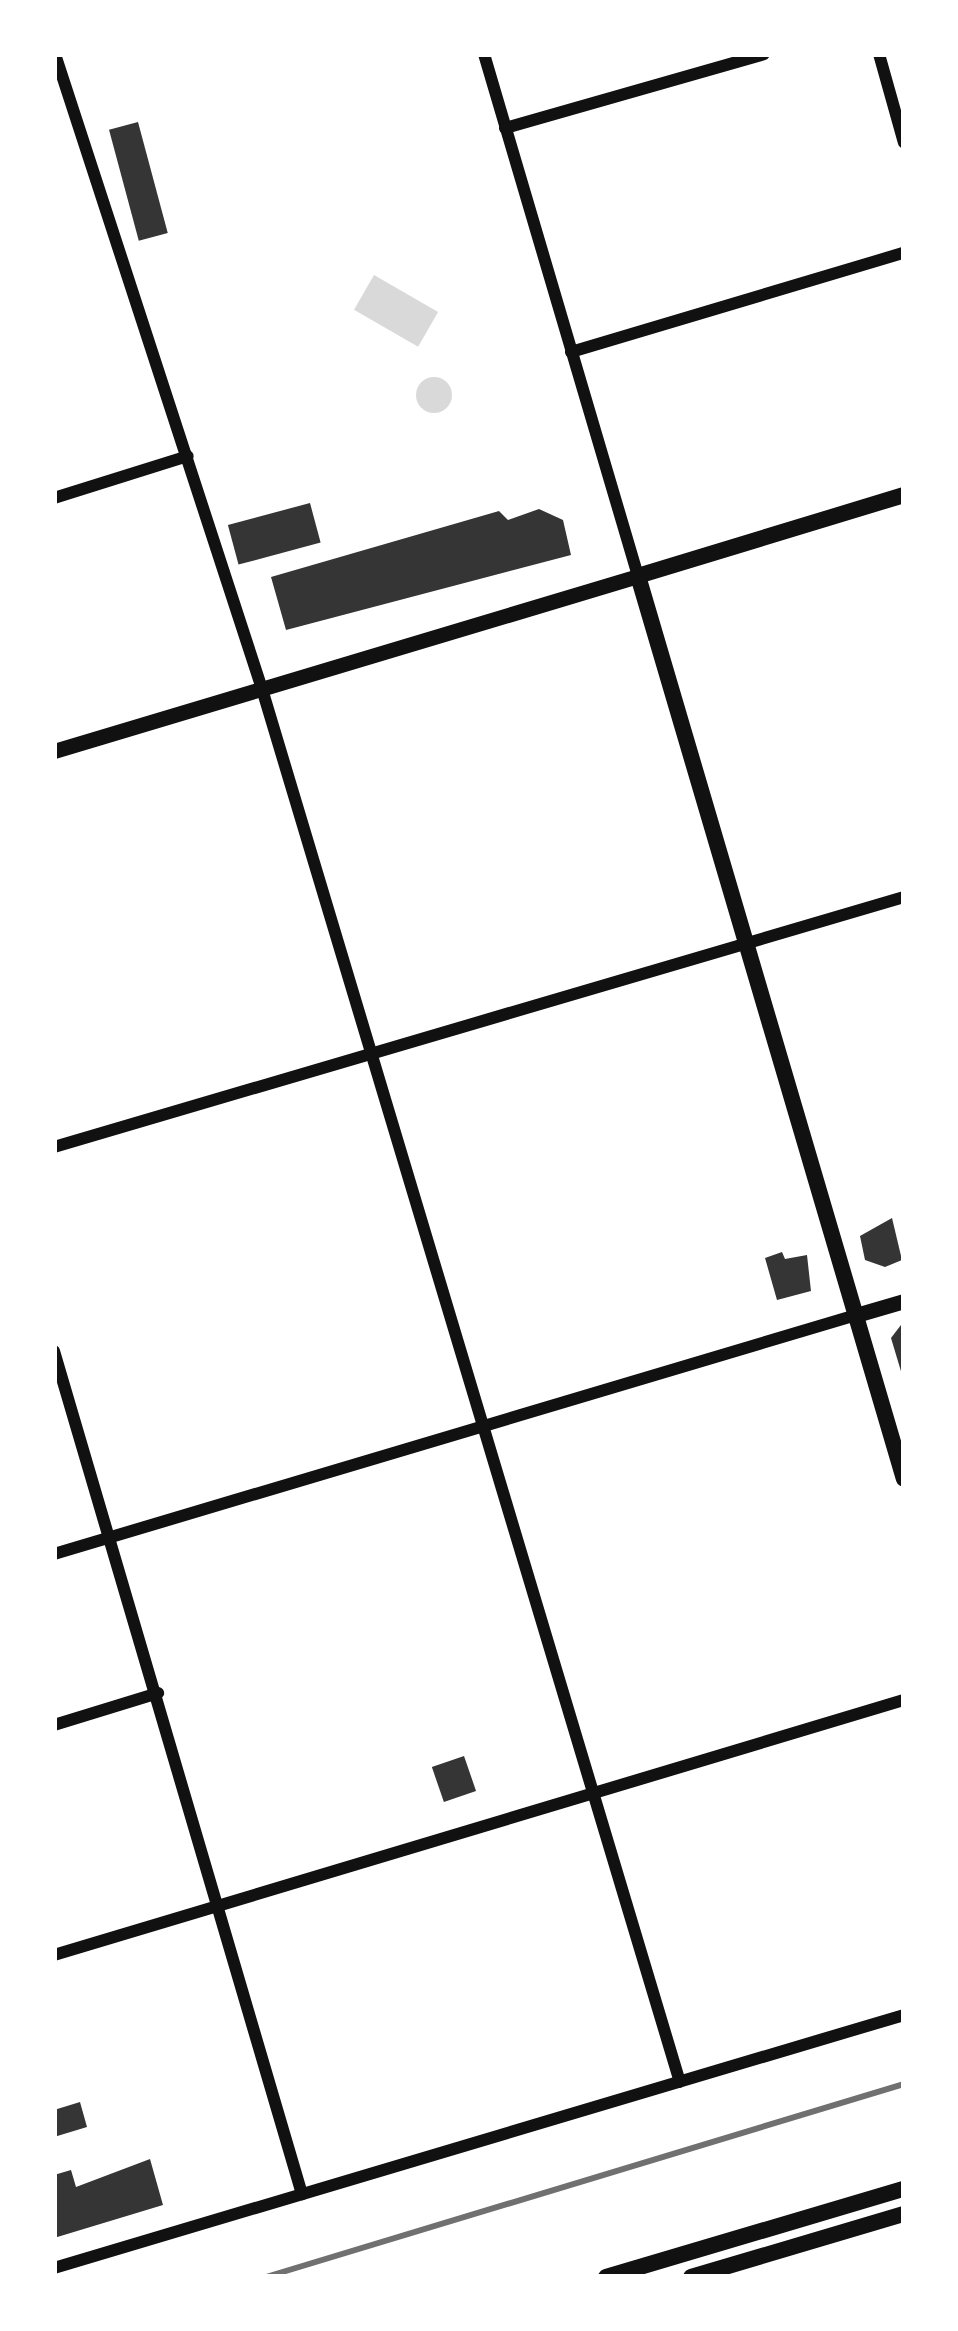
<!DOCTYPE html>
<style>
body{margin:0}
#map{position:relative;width:958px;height:2331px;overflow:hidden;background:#fff;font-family:Raleway,sans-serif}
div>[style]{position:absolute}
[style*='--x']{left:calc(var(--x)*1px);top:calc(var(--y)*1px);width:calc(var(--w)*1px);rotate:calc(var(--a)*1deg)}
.water>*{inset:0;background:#d9d9d9;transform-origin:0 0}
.round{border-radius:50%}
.building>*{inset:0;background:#353535;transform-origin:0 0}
.minor>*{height:12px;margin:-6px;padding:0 6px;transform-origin:6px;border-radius:6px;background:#111}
.tertiary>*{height:15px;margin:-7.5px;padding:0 7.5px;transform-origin:7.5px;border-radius:7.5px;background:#111}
.secondary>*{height:16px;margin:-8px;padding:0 8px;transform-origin:8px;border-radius:8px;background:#111}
.rail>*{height:6px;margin:-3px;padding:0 3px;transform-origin:3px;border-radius:3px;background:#707070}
span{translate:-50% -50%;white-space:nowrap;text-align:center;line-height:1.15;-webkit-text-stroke:9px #fff;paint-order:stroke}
.frame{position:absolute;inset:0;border:57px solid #fff;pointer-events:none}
</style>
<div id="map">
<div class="water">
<div style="left:374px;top:275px;width:74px;height:40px;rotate:30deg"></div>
<div class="round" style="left:416px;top:377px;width:36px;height:36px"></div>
</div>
<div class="building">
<div style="left:138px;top:122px;width:115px;height:30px;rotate:75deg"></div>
<div style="left:310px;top:503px;width:41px;height:85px;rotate:75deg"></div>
<div style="clip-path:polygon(539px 509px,563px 520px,571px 555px,286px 630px,271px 577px,499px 511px,508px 520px)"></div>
<div style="clip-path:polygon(892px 1218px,902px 1260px,885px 1267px,865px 1260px,860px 1236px)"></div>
<div style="clip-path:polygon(782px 1252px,785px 1259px,807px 1255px,811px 1291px,777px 1300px,765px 1258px)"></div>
<div style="clip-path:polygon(904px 1321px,904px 1378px,903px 1378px,891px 1338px)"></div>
<div style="left:464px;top:1756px;width:37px;height:34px;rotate:71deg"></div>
<div style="clip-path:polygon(80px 2102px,87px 2127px,54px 2137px,54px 2110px)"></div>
<div style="clip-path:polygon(150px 2159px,163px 2205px,54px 2238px,54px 2175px,71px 2170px,76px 2187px)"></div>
</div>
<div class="minor">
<div style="--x:55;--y:54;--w:668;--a:71.94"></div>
<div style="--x:262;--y:689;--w:1454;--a:73.3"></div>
<div style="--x:484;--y:54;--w:544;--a:73.56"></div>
<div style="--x:879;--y:54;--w:92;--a:74.3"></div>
<div style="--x:505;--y:128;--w:269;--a:-15.9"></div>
<div style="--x:571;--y:352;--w:347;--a:-16.6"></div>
<div style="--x:54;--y:498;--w:140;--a:-17.4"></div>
<div style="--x:54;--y:1147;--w:886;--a:-16.39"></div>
<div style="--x:54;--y:1351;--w:879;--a:73.61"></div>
<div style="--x:54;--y:1554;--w:837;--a:-16.59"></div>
<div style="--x:54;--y:1725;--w:109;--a:-17.1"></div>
<div style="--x:54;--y:1955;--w:887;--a:-16.7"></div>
<div style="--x:54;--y:2268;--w:887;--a:-16.58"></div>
</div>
<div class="tertiary">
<div style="--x:54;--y:751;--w:610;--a:-16.68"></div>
<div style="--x:856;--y:1315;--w:50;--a:-16.3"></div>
</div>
<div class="secondary">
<div style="--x:904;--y:495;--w:278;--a:163.1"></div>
<div style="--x:638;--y:576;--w:941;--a:73.59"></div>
<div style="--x:606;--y:2277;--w:311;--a:-16.5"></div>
<div style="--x:691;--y:2277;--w:222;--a:-16.5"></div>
</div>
<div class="rail">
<div style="--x:266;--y:2277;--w:667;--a:-16.83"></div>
</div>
<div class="frame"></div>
</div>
